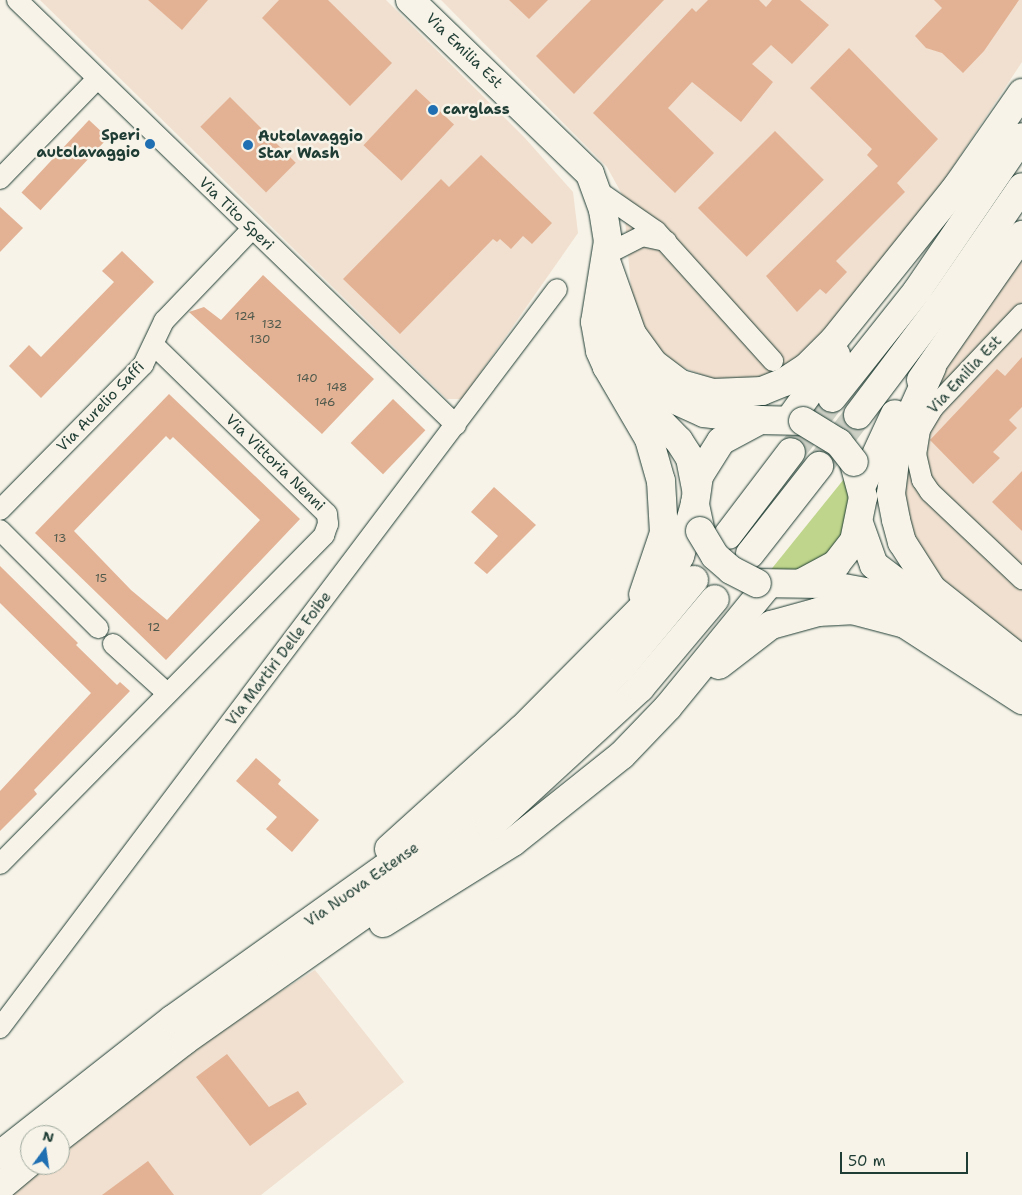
<!DOCTYPE html>
<style>
body{margin:0}
#map{position:relative;width:1022px;height:1195px;overflow:hidden;background:#f7f3e8;font-family:"Shantell Sans",sans-serif}
div>[style]{position:absolute}
[style*='--x']{left:calc(var(--x)*1px);top:calc(var(--y)*1px);width:calc(var(--w)*1px);rotate:calc(var(--a)*1deg)}
.built>*{inset:0;background:#f1e0cf}
.green>*{inset:0;background:#bed58b}
.building>*{inset:0;background:#e3b295;transform-origin:0 0}
.highway-tunnel>*{height:28px;margin-top:-14px;transform-origin:0;background:repeating-linear-gradient(90deg,#cccfc4 0 28px,transparent 0 42px)}
.roads{filter:drop-shadow(0 0 1px #1f3d34) drop-shadow(0 0 1px #1f3d34)}
.street>*{height:20px;margin:-10px;padding:0 10px;transform-origin:10px;border-radius:10px;background:#f7f3e8}
.secondary>*{height:28px;margin:-14px;padding:0 14px;transform-origin:14px;border-radius:14px;background:#f7f3e8}
.primary>*{height:28px;margin:-14px;padding:0 14px;transform-origin:14px;border-radius:14px;background:#f7f3e8}
.highway>*{height:28px;margin:-14px;padding:0 14px;transform-origin:14px;border-radius:14px;background:#f7f3e8}
.bridges{filter:drop-shadow(0 0 1px #1f3d34) drop-shadow(0 0 1px #1f3d34)}
.primary-bridge>*{height:28px;margin:-14px;padding:0 14px;transform-origin:14px;border-radius:14px;background:#f7f3e8}
.dots>*{width:14px;height:14px;translate:-50% -50%;box-sizing:border-box;border:2px solid #f7f3e8;border-radius:50%}
span{translate:-50% -50%;white-space:nowrap;text-align:center;line-height:1.15;-webkit-text-stroke:5px #f7f3e8;paint-order:stroke}
.number-label{font-size:12px;color:#505a4c}
.number-label span{-webkit-text-stroke-width:0}
.street-label{font-size:15px;color:#1f3d34}
.poi-label{font-size:15px;color:#1f3d34;font-weight:700}
.left{translate:0 -50%;text-align:left}
.right{translate:-100% -50%;text-align:right}
.north{position:absolute;left:20px;top:1125px;width:50px;height:50px;box-sizing:border-box;background:#f7f3e8;border:1px solid #a1aaa0;border-radius:50%;rotate:14deg;font-size:14px;font-weight:700;line-height:20px;text-align:center;color:#1f3d34}
.north::after{content:'';display:block;margin:auto;width:18px;height:22px;background:#1f6fb2;clip-path:polygon(50% 0,100% 100%,50% 72%,0 100%)}
.scale{position:absolute;left:840px;top:1152px;width:128px;height:22px;box-sizing:border-box;border:2px solid #1f3d34;border-top:0;padding-left:6px;font-size:15px;line-height:18px;white-space:nowrap;color:#1f3d34;-webkit-text-stroke:4px #f7f3e8;paint-order:stroke}
</style>
<div id="map">
<div class="built">
<div style="clip-path:polygon(40px 0,386px 0,524px 137px,573px 192px,578px 233px,462px 399px,447px 399px)"></div>
<div style="clip-path:polygon(441px 0,1022px 0,1022px 62px,944px 180px,829px 329px,779px 376px,724px 383px,671px 363px,643px 333px,632px 299px,623px 196px,607px 167px)"></div>
<div style="clip-path:polygon(1022px 257px,1022px 651px,923px 563px,899px 494px,922px 404px)"></div>
<div style="clip-path:polygon(315px 970px,404px 1082px,261px 1195px,7px 1195px,45px 1165px,60px 1165px,60px 1154px,219px 1030px)"></div>
</div>
<div class="green">
<div style="clip-path:polygon(844px 479px,855px 507px,830px 563px,765px 577px)"></div>
</div>
<div class="building">
<div style="clip-path:polygon(148px 0,208px 0,182px 30px)"></div>
<div style="clip-path:polygon(279px 0,328px 0,392px 63px,350px 106px,262px 18px)"></div>
<div style="clip-path:polygon(509px 0,548px 0,529px 19px)"></div>
<div style="clip-path:polygon(591px 0,664px 0,574px 94px,536px 56px)"></div>
<div style="clip-path:polygon(708px 0,759px 0,766px 7px,772px 0,800px 0,829px 25px,792px 64px,771px 45px,752px 64px,773px 82px,741px 122px,692px 82px,668px 108px,714px 153px,675px 193px,593px 113px,692px 8px,696px 12px)"></div>
<div style="clip-path:polygon(934px 0,1019px 0,984px 51px,963px 73px,942px 53px,926px 48px,915px 36px,942px 8px)"></div>
<div style="clip-path:polygon(849px 48px,938px 139px,897px 183px,905px 192px,836px 261px,847px 272px,826px 294px,820px 289px,797px 312px,766px 276px,878px 166px,867px 155px,872px 149px,810px 88px)"></div>
<div style="left:416px;top:89px;width:52px;height:77px;rotate:43deg"></div>
<div style="left:230px;top:97px;width:93px;height:42px;rotate:45deg"></div>
<div style="left:89px;top:120px;width:26px;height:99px;rotate:43deg"></div>
<div style="left:775px;top:131px;width:69px;height:109px;rotate:45deg"></div>
<div style="clip-path:polygon(481px 155px,552px 223px,532px 244px,523px 236px,511px 249px,500px 239px,497px 242px,493px 239px,400px 334px,343px 279px,441px 179px,449px 187px)"></div>
<div style="clip-path:polygon(0 207px,23px 228px,0 252px)"></div>
<div style="clip-path:polygon(122px 251px,154px 282px,41px 398px,9px 366px,29px 345px,41px 357px,114px 282px,102px 271px)"></div>
<div style="clip-path:polygon(263px 275px,374px 379px,322px 434px,189px 312px,204px 307px,221px 320px)"></div>
<div style="clip-path:polygon(1022px 357px,1022px 407px,1009px 420px,1017px 428px,993px 452px,1000px 458px,973px 484px,930px 440px,997px 369px,1005px 376px)"></div>
<div style="clip-path:polygon(evenodd,169px 394px,300px 519px,166px 660px,35px 533px,169px 394px,166px 436px,170px 440px,173px 437px,260px 520px,167px 620px,131px 590px,74px 531px,166px 436px)"></div>
<div style="left:393px;top:399px;width:45px;height:61px;rotate:44deg"></div>
<div style="clip-path:polygon(1022px 471px,1022px 531px,992px 502px)"></div>
<div style="clip-path:polygon(494px 487px,536px 525px,487px 574px,474px 563px,498px 536px,471px 512px)"></div>
<div style="clip-path:polygon(0 566px,78px 643px,76px 645px,117px 685px,120px 682px,130px 691px,34px 790px,37px 794px,0 831px,0 791px,91px 693px,0 603px)"></div>
<div style="clip-path:polygon(256px 758px,281px 780px,278px 784px,319px 820px,292px 852px,266px 829px,277px 817px,236px 781px)"></div>
<div style="clip-path:polygon(227px 1054px,269px 1107px,298px 1091px,307px 1104px,250px 1146px,196px 1077px)"></div>
<div style="clip-path:polygon(148px 1161px,174px 1195px,102px 1195px)"></div>
</div>
<div class="highway-tunnel">
<div style="--x:791;--y:452;--w:68;--a:-52.8"></div>
<div style="--x:819;--y:466;--w:64;--a:-52.6"></div>
</div>
<div class="roads">
<div class="street">
<div style="--x:17;--y:0;--w:611;--a:44.07"></div>
<div style="--x:0;--y:179;--w:139;--a:-45.9"></div>
<div style="--x:598;--y:191;--w:70;--a:34.6"></div>
<div style="--x:656;--y:231;--w:175;--a:48"></div>
<div style="--x:607;--y:254;--w:39;--a:-27"></div>
<div style="--x:642;--y:236;--w:25;--a:12"></div>
<div style="--x:1022;--y:314;--w:129;--a:133.4"></div>
<div style="--x:933;--y:408;--w:26;--a:121"></div>
<div style="--x:920;--y:430;--w:24;--a:99"></div>
<div style="--x:916;--y:454;--w:27;--a:77"></div>
<div style="--x:922;--y:480;--w:14;--a:56"></div>
<div style="--x:930;--y:492;--w:127;--a:43.4"></div>
<div style="--x:0;--y:510;--w:204;--a:-45.4"></div>
<div style="--x:143;--y:365;--w:49;--a:-64.5"></div>
<div style="--x:164;--y:321;--w:126;--a:-46.3"></div>
<div style="--x:0;--y:530;--w:139;--a:45"></div>
<div style="--x:113;--y:644;--w:73;--a:42.2"></div>
<div style="--x:0;--y:864;--w:462;--a:-45.4"></div>
<div style="--x:324;--y:535;--w:12;--a:-70"></div>
<div style="--x:328;--y:524;--w:10;--a:-96"></div>
<div style="--x:327;--y:514;--w:240;--a:-135.7"></div>
<div style="--x:0;--y:1028;--w:925;--a:-52.99"></div>
</div>
<div class="secondary">
<div style="--x:410;--y:0;--w:250;--a:44"></div>
<div style="--x:590;--y:174;--w:38;--a:70"></div>
<div style="--x:603;--y:210;--w:31;--a:81"></div>
<div style="--x:608;--y:241;--w:82;--a:99.1"></div>
<div style="--x:595;--y:322;--w:29;--a:80"></div>
<div style="--x:600;--y:351;--w:17;--a:66"></div>
<div style="--x:607;--y:367;--w:103;--a:45.8"></div>
<div style="--x:679;--y:441;--w:20;--a:57"></div>
<div style="--x:690;--y:458;--w:33;--a:79"></div>
<div style="--x:609;--y:293;--w:46;--a:78.7"></div>
<div style="--x:618;--y:338;--w:22;--a:66"></div>
<div style="--x:627;--y:358;--w:50;--a:45.8"></div>
<div style="--x:662;--y:394;--w:46;--a:24.3"></div>
<div style="--x:704;--y:413;--w:56;--a:7.1"></div>
</div>
<div class="primary">
<div style="--x:860;--y:526;--w:41;--a:70.3"></div>
<div style="--x:874;--y:565;--w:186;--a:37.1"></div>
<div style="--x:700;--y:528;--w:25;--a:-102"></div>
<div style="--x:695;--y:504;--w:28;--a:-82"></div>
<div style="--x:699;--y:476;--w:41;--a:-57.8"></div>
<div style="--x:721;--y:441;--w:44;--a:-28.3"></div>
<div style="--x:760;--y:420;--w:43;--a:1.3"></div>
<div style="--x:757;--y:583;--w:65;--a:0.9"></div>
<div style="--x:822;--y:584;--w:61;--a:10.4"></div>
<div style="--x:882;--y:595;--w:30;--a:26"></div>
<div style="--x:909;--y:608;--w:67;--a:36.5"></div>
<div style="--x:801;--y:583;--w:40;--a:-28"></div>
<div style="--x:836;--y:564;--w:29;--a:-52"></div>
<div style="--x:854;--y:541;--w:45;--a:-78.4"></div>
<div style="--x:863;--y:497;--w:34;--a:-105"></div>
</div>
<div class="highway">
<div style="--x:949;--y:198;--w:128;--a:-55.2"></div>
<div style="--x:606;--y:261;--w:77;--a:70.4"></div>
<div style="--x:632;--y:334;--w:37;--a:54"></div>
<div style="--x:654;--y:364;--w:34;--a:37"></div>
<div style="--x:681;--y:384;--w:32;--a:16"></div>
<div style="--x:712;--y:393;--w:50;--a:-2.3"></div>
<div style="--x:762;--y:391;--w:24;--a:-22"></div>
<div style="--x:784;--y:382;--w:27;--a:-33"></div>
<div style="--x:807;--y:367;--w:38;--a:-45"></div>
<div style="--x:834;--y:340;--w:200;--a:-51.3"></div>
<div style="--x:607;--y:367;--w:83;--a:59.7"></div>
<div style="--x:649;--y:439;--w:44;--a:74.1"></div>
<div style="--x:661;--y:481;--w:52;--a:86.7"></div>
<div style="--x:664;--y:533;--w:65;--a:108.7"></div>
<div style="--x:932;--y:367;--w:85;--a:114.2"></div>
<div style="--x:897;--y:445;--w:49;--a:97"></div>
<div style="--x:891;--y:494;--w:26;--a:79"></div>
<div style="--x:896;--y:520;--w:23;--a:75"></div>
<div style="--x:902;--y:542;--w:56;--a:57.4"></div>
<div style="--x:932;--y:589;--w:105;--a:38.4"></div>
<div style="--x:1014;--y:654;--w:14;--a:54"></div>
<div style="--x:921;--y:380;--w:177;--a:-55.1"></div>
<div style="--x:832;--y:398;--w:137;--a:-51.5"></div>
<div style="--x:917;--y:291;--w:186;--a:-55.7"></div>
<div style="--x:858;--y:415;--w:138;--a:-53"></div>
<div style="--x:941;--y:305;--w:143;--a:-55.5"></div>
<div style="--x:790;--y:419;--w:79;--a:-54.3"></div>
<div style="--x:862;--y:485;--w:78;--a:-65.1"></div>
<div style="--x:728;--y:535;--w:104;--a:-52.8"></div>
<div style="--x:750;--y:554;--w:112;--a:-51.9"></div>
<div style="--x:719;--y:665;--w:66;--a:-37.6"></div>
<div style="--x:771;--y:625;--w:49;--a:-15.5"></div>
<div style="--x:818;--y:612;--w:34;--a:-3"></div>
<div style="--x:852;--y:610;--w:55;--a:14.8"></div>
<div style="--x:905;--y:624;--w:140;--a:33"></div>
<div style="--x:389;--y:849;--w:179;--a:-42.1"></div>
<div style="--x:522;--y:729;--w:203;--a:-45.2"></div>
<div style="--x:665;--y:585;--w:33;--a:-63"></div>
<div style="--x:680;--y:556;--w:54;--a:-73.9"></div>
<div style="--x:383;--y:923;--w:153;--a:-31.9"></div>
<div style="--x:513;--y:842;--w:139;--a:-38.6"></div>
<div style="--x:622;--y:755;--w:66;--a:-46.2"></div>
<div style="--x:668;--y:707;--w:158;--a:-50.7"></div>
<div style="--x:60;--y:1137;--w:157;--a:-37.7"></div>
<div style="--x:184;--y:1041;--w:374;--a:-35.1"></div>
<div style="--x:490;--y:826;--w:204;--a:-42.6"></div>
<div style="--x:640;--y:688;--w:116;--a:-49.9"></div>
<div style="--x:0;--y:1155;--w:220;--a:-38.2"></div>
<div style="--x:173;--y:1019;--w:370;--a:-35.5"></div>
<div style="--x:474;--y:804;--w:65;--a:-40"></div>
<div style="--x:524;--y:762;--w:136;--a:-44.1"></div>
<div style="--x:622;--y:667;--w:113;--a:-50.4"></div>
<div style="--x:0;--y:1187;--w:39;--a:-40"></div>
</div>
</div>
<div class="bridges">
<div class="primary-bridge">
<div style="--x:803;--y:421;--w:42;--a:31.4"></div>
<div style="--x:839;--y:443;--w:24;--a:52"></div>
<div style="--x:700;--y:531;--w:29;--a:59"></div>
<div style="--x:715;--y:556;--w:21;--a:41"></div>
<div style="--x:731;--y:570;--w:29;--a:27"></div>
</div>
</div>
<div class="dots">
<div style="left:433px;top:110px;background:#1f6fb2"></div>
<div style="left:150px;top:144px;background:#1f6fb2"></div>
<div style="left:248px;top:145px;background:#1f6fb2"></div>
</div>
<div class="number-label">
<span style="left:245px;top:317px">124</span>
<span style="left:272px;top:325px">132</span>
<span style="left:260px;top:340px">130</span>
<span style="left:307px;top:379px">140</span>
<span style="left:337px;top:388px">148</span>
<span style="left:325px;top:403px">146</span>
<span style="left:60px;top:539px">13</span>
<span style="left:101px;top:579px">15</span>
<span style="left:154px;top:628px">12</span>
</div>
<div class="street-label">
<span style="left:464px;top:51px;rotate:44deg">Via Emilia Est</span>
<span style="left:236px;top:214px;rotate:44deg">Via Tito Speri</span>
<span style="left:965px;top:375px;rotate:-47deg">Via Emilia Est</span>
<span style="left:101px;top:407px;rotate:-46deg">Via Aurelio Saffi</span>
<span style="left:275px;top:463px;rotate:44deg">Via Vittoria Nenni</span>
<span style="left:279px;top:659px;rotate:-53deg">Via Martiri Delle Foibe</span>
<span style="left:362px;top:885px;rotate:-35deg">Via Nuova Estense</span>
</div>
<div class="poi-label">
<span class="left" style="left:443px;top:110px">carglass</span>
<span class="right" style="left:140px;top:144px">Speri<br>autolavaggio</span>
<span class="left" style="left:258px;top:145px">Autolavaggio<br>Star Wash</span>
</div>
<div class="north">N</div>
<div class="scale">50 m</div>
</div>
